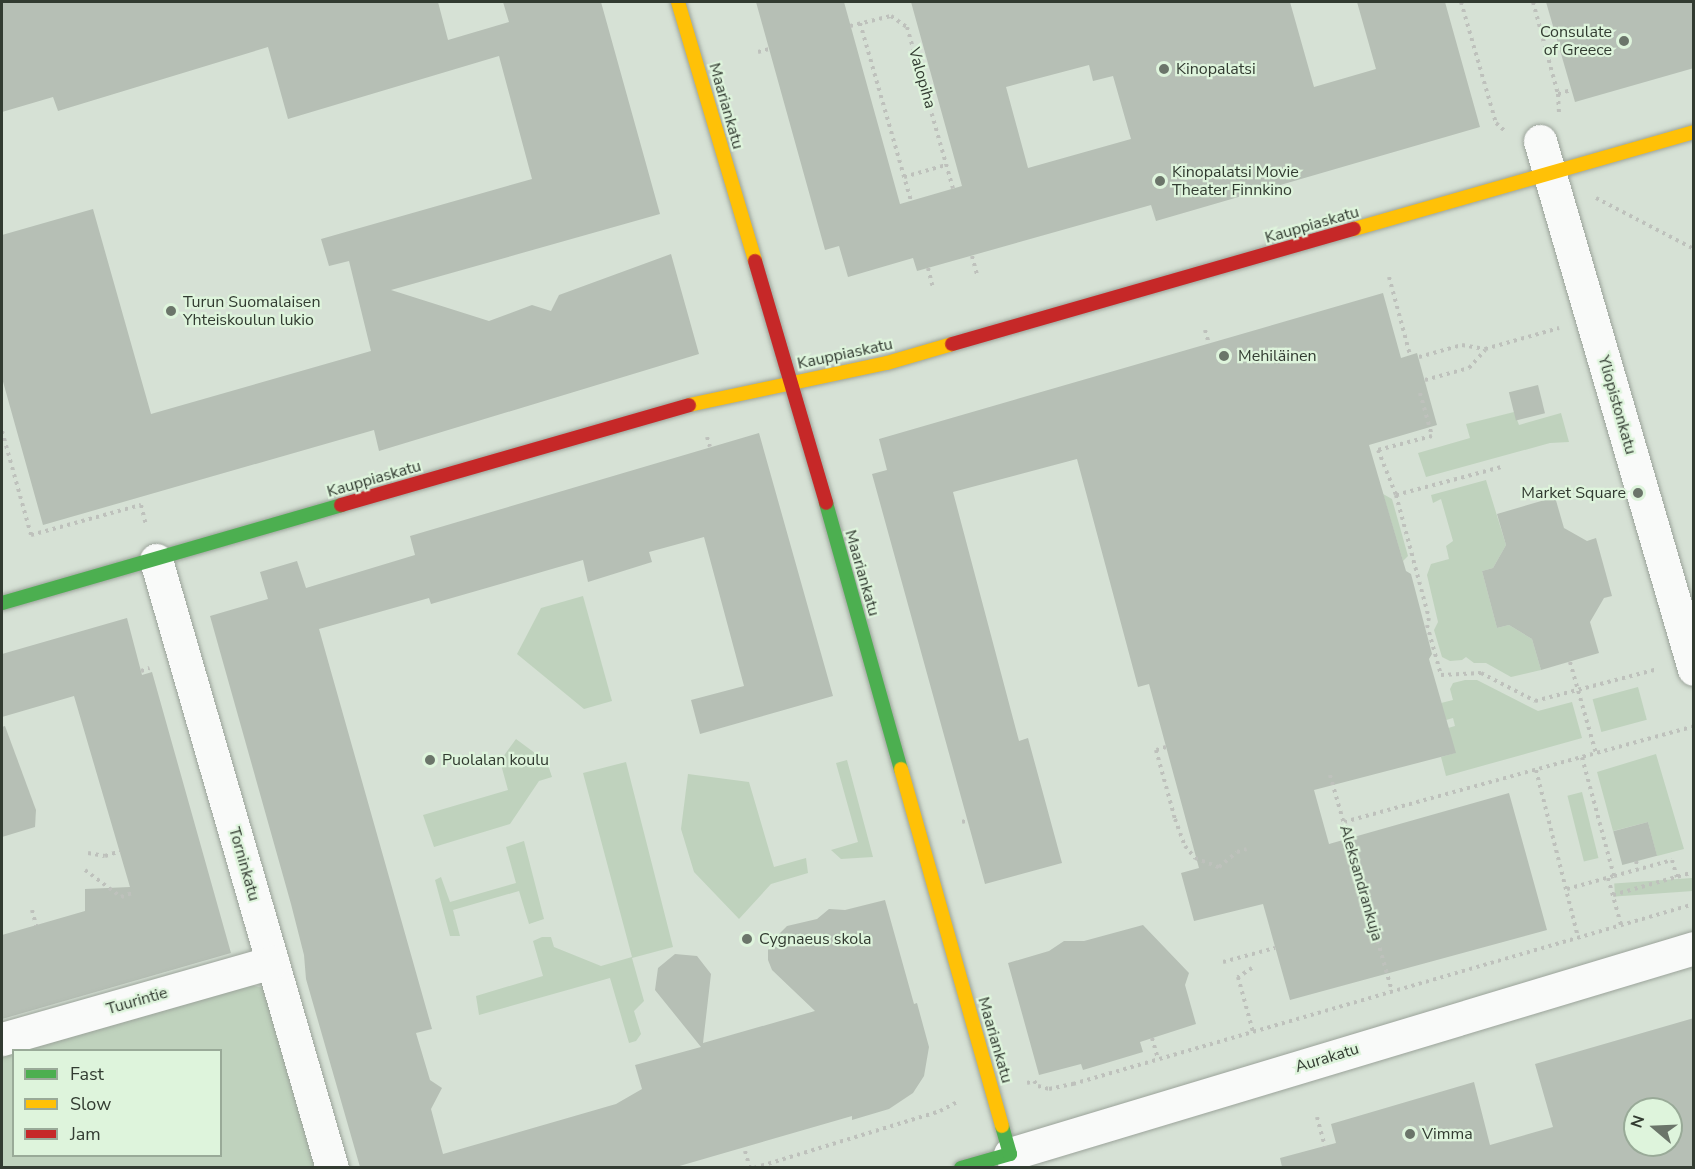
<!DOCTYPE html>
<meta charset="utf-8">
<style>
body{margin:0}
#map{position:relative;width:1695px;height:1169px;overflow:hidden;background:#d6e1d5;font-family:"Nunito Sans",sans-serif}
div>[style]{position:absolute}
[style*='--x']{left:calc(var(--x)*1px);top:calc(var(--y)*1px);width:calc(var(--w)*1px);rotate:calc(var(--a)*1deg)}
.green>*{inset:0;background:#bfd2bd;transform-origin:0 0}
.building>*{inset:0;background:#b6bfb5;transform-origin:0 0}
.path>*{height:4px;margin-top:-2px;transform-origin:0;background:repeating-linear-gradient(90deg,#bec1bc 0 3px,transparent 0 7.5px)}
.roads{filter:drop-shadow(0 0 2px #9ba39a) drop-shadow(0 0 2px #9ba39a)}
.street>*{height:33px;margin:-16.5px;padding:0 16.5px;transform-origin:16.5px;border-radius:16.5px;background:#f9faf9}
.fast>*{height:14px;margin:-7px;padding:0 7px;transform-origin:7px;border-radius:7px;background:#4caf50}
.slow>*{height:14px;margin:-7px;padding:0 7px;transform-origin:7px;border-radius:7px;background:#ffc107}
.jam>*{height:14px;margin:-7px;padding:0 7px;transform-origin:7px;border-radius:7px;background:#c62828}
.dots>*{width:16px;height:16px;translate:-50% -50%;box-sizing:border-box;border:3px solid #def4dc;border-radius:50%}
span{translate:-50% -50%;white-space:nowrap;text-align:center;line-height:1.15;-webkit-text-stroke:4.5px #def4dc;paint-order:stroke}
.poi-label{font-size:16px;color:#323b31}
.right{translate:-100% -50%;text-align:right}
.left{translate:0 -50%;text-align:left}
.street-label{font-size:16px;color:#323b31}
.frame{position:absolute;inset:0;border:3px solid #323b31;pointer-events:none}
.legend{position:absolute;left:12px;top:1049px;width:210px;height:108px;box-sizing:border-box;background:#def4dc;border:2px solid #99aa98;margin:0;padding:8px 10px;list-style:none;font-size:18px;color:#323b31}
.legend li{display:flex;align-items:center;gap:12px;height:30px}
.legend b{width:30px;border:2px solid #99aa98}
.north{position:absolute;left:1623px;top:1097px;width:60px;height:60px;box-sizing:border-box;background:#def4dc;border:2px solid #99aa98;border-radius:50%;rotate:289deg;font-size:16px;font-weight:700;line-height:24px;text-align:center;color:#323b31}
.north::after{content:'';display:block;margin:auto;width:21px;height:27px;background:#6b756a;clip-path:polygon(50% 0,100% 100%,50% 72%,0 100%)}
</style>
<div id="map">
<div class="green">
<div style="clip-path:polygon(1514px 412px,1519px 425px,1561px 413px,1569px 442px,1550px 443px,1426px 477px,1418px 453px,1470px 438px,1466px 424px)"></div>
<div style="clip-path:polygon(1486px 480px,1506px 545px,1493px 568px,1482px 571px,1497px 628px,1509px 625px,1532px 639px,1541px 670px,1511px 677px,1486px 663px,1474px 663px,1466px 657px,1462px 660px,1450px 661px,1442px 657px,1434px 630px,1438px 622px,1427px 575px,1431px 564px,1449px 559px,1446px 546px,1453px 541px,1441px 499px,1433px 503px,1431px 495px)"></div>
<div style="clip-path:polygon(1383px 494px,1392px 499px,1408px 556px,1403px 561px)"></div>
<div style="clip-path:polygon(583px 596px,612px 701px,584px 709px,517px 654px,541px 608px)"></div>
<div style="clip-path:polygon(1465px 680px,1477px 680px,1538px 711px,1572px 702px,1582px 738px,1446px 776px,1441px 757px,1455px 753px,1448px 728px,1455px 726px,1453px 718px,1446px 720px,1441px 703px,1453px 700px,1450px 689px,1453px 683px)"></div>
<div style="left:1638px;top:687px;width:34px;height:47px;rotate:75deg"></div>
<div style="clip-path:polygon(516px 739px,547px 762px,552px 777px,539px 781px,510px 824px,434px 847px,423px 815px,508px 790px,500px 761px)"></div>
<div style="clip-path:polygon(1656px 754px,1684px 849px,1657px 856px,1648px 822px,1613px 831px,1597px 772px)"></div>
<div style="clip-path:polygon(847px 760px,873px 857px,841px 859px,831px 850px,858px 842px,836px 763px)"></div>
<div style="clip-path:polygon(626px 762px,673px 947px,632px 958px,644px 1001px,634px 1011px,641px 1034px,636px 1041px,629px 1043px,610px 978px,479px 1015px,476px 996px,543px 976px,533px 941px,542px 937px,551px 937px,554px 947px,601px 966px,632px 957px,583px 773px)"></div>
<div style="clip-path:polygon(688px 774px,749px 782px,774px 867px,806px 858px,808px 873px,771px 884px,739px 919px,694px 872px,681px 829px)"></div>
<div style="left:1582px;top:792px;width:68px;height:15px;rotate:76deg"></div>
<div style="clip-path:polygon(524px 841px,544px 919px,529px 924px,519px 891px,453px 910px,460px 936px,450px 936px,435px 880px,441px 877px,450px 902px,516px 883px,506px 847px)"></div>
<div style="left:1692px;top:878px;width:13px;height:78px;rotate:86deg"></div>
<div style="clip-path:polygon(evenodd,247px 984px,263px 988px,320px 1167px,2px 1168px,2px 1053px,247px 984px,14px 1050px,220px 1050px,220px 1156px,14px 1156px,14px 1050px)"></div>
</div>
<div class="building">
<div style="clip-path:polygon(2px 2px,438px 2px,448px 40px,509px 22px,503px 2px,601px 2px,660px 214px,391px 290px,489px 321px,532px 305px,551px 311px,559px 295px,671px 254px,699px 354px,379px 451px,374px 430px,43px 525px,2px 378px,2px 235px,93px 209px,151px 414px,371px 351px,349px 261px,329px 266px,321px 239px,532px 179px,499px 56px,288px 119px,268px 47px,58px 111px,53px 97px,2px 112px)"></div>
<div style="clip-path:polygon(evenodd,756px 2px,844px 2px,900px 204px,962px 186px,911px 2px,1290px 2px,1314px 87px,1376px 69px,1357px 2px,1445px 2px,1480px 127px,1156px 221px,1151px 205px,917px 271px,913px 258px,848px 277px,839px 246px,825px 250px,756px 2px,1089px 65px,1093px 81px,1113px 76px,1131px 139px,1028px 168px,1006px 87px,1089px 65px)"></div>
<div style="clip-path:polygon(1546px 2px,1694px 2px,1694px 68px,1575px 102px)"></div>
<div style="clip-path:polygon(1383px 293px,1401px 358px,1417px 353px,1437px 425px,1369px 445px,1406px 571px,1411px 574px,1432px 654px,1429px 659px,1456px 753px,1314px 790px,1329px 844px,1509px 793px,1547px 930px,1290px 1000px,1263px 904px,1194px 921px,1181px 873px,1199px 868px,1149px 684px,1138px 687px,1077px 459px,953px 492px,1019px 741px,1028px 738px,1062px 863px,985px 884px,872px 474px,887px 470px,879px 439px)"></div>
<div style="left:1538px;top:385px;width:29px;height:30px;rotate:76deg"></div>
<div style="clip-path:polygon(759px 433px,833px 696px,700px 734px,691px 700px,744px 686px,704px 537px,649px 552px,652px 562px,588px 582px,583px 560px,431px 604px,429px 598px,319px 629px,432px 1029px,416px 1033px,430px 1080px,442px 1088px,431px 1109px,443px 1154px,616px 1104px,642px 1089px,635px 1065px,701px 1047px,655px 990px,658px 968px,675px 954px,697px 956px,711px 974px,703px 1043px,815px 1011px,772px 970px,768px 960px,768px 950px,772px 941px,787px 926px,817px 919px,829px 909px,845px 910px,885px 900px,914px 1004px,917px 1003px,929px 1047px,924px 1076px,913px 1093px,889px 1109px,852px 1120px,852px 1116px,676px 1167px,360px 1167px,306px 979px,304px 955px,291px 904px,210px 616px,268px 599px,260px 572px,297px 561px,306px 588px,415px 555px,410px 536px)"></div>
<div style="clip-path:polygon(1555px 497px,1564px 528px,1587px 541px,1596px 538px,1612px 596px,1604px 598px,1590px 622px,1599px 653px,1541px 670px,1532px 639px,1509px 625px,1497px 628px,1482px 571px,1493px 568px,1506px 545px,1497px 514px)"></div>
<div style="clip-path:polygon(127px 618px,142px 675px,152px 672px,231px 953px,2px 1019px,2px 935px,85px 911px,85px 889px,130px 887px,74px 696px,2px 717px,2px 654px)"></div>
<div style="clip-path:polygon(5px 726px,36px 810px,35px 827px,2px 837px,2px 727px)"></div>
<div style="left:1648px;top:822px;width:35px;height:36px;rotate:75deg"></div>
<div style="clip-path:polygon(1143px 925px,1189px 973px,1185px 985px,1196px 1024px,1140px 1042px,1143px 1052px,1083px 1070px,1081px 1064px,1039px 1075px,1008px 963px,1049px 951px,1064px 941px,1084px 941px)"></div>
<div style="clip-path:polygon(evenodd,1694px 1018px,1694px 1167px,1282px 1167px,1280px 1158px,1336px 1143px,1331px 1124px,1474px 1082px,1490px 1145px,1553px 1127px,1535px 1064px,1694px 1018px,1635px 1109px,1671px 1109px,1671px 1145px,1635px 1145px,1635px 1109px)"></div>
</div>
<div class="path">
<div style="--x:1461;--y:2;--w:126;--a:73.9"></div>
<div style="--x:1496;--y:123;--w:13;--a:42"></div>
<div style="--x:1533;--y:2;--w:95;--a:74.8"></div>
<div style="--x:1558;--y:94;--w:19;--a:87"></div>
<div style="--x:860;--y:23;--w:185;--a:74"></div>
<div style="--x:850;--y:26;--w:42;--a:-13.7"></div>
<div style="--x:891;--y:16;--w:19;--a:35"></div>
<div style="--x:907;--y:27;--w:168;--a:74.1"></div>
<div style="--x:758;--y:52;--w:11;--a:-15"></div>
<div style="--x:1558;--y:94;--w:14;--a:-17"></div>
<div style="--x:904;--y:177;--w:44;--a:-15.9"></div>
<div style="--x:1596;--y:198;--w:110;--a:27.5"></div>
<div style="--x:972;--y:256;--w:20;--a:75"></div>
<div style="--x:928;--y:268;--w:21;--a:76"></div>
<div style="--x:1389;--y:277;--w:81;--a:74.9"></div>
<div style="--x:1205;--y:330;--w:15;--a:74"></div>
<div style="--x:1419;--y:357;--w:45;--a:-15.6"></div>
<div style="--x:1462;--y:345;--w:23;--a:10"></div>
<div style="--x:1485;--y:349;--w:77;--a:-15.8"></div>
<div style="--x:1425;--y:380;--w:46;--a:-15.3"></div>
<div style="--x:1469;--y:368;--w:24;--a:-48"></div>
<div style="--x:1420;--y:393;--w:45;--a:74.4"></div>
<div style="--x:1432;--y:436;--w:56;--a:165.5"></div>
<div style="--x:1378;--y:450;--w:48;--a:68.2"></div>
<div style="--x:1396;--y:495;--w:127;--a:75"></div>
<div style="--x:1429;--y:618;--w:7;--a:106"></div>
<div style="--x:1427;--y:625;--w:52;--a:74.4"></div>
<div style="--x:1441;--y:675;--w:40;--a:-2.9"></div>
<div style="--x:1481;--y:673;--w:61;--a:27.4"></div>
<div style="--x:1535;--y:701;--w:127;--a:-14.6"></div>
<div style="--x:2;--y:431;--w:108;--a:74.4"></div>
<div style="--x:31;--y:535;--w:114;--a:-15.3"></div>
<div style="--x:141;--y:505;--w:21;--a:76"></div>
<div style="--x:707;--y:437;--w:10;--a:73"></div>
<div style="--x:1396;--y:495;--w:109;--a:-14.9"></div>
<div style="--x:1570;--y:662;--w:95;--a:74.1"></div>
<div style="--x:141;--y:671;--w:9;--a:-18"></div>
<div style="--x:1166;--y:747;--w:10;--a:163"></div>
<div style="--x:1156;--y:750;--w:72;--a:74.6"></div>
<div style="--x:1175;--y:819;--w:29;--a:70"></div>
<div style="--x:1185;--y:846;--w:16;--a:50"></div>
<div style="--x:1195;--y:858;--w:26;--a:21"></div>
<div style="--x:1219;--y:867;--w:23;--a:-40"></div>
<div style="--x:1237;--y:852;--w:10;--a:-17"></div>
<div style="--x:1536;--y:770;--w:172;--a:75.9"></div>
<div style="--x:1330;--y:775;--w:225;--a:74"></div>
<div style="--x:962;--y:822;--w:6;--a:-18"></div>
<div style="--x:1344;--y:822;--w:363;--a:-15.3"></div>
<div style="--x:88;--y:853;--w:17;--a:10"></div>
<div style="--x:105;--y:856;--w:16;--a:-18"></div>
<div style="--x:1636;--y:861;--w:8;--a:76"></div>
<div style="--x:85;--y:870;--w:45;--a:36.9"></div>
<div style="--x:121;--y:897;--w:12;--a:-20"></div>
<div style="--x:1614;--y:876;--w:60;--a:-15.4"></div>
<div style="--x:1672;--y:860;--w:18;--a:74"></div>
<div style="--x:1608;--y:878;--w:49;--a:74.5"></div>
<div style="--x:1567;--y:889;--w:49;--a:-15.5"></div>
<div style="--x:1614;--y:876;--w:123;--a:-105.1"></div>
<div style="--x:1613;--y:895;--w:84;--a:-15.9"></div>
<div style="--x:32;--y:910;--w:16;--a:75"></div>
<div style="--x:1223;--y:962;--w:54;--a:-15.1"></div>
<div style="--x:1252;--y:968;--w:17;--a:147"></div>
<div style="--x:1238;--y:977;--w:57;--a:74.7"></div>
<div style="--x:1152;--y:1038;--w:22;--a:74"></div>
<div style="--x:1027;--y:1083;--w:7;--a:-16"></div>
<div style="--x:1034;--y:1081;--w:6;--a:51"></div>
<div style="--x:1038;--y:1086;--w:11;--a:15"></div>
<div style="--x:1049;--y:1089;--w:25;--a:-12"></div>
<div style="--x:1073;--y:1084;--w:647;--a:-16.16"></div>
<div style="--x:1317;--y:1117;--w:31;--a:75"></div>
<div style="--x:745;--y:1151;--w:18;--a:74"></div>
<div style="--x:754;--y:1168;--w:195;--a:-17"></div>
<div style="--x:940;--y:1111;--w:21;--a:-28"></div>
</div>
<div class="roads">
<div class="street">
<div style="--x:1540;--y:141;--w:550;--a:73.74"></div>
<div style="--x:156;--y:560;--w:633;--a:73.86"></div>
<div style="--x:2;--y:1039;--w:281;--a:-15.9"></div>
<div style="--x:1010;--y:1154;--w:714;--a:-16.76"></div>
</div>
<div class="fast">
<div style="--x:826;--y:503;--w:276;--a:74.3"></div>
<div style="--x:2;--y:603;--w:353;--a:-16.1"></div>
<div style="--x:961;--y:1168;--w:51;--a:-15.9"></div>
<div style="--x:1010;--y:1154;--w:29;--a:-106"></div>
</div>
<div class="slow">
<div style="--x:678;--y:2;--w:270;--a:73.4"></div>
<div style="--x:1354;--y:229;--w:354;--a:-15.9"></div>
<div style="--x:689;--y:405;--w:202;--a:-12"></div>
<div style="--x:887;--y:363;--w:68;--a:-16.3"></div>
<div style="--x:901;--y:769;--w:371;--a:74.2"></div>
</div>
<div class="jam">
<div style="--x:755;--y:261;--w:252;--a:73.6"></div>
<div style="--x:952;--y:344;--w:418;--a:-16"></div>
<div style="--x:341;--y:505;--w:362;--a:-16"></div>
</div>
</div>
<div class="dots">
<div style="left:1624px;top:41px;background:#6b756a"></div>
<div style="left:1164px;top:69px;background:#6b756a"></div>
<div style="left:1160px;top:181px;background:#6b756a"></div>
<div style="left:171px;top:311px;background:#6b756a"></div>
<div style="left:1224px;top:356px;background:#6b756a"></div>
<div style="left:1638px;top:493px;background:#6b756a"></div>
<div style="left:430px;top:760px;background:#6b756a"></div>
<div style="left:747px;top:939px;background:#6b756a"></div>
<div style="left:1410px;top:1134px;background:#6b756a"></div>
</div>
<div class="poi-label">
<span class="right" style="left:1612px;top:41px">Consulate<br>of Greece</span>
<span class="left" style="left:1176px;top:69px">Kinopalatsi</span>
<span class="left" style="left:1172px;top:181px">Kinopalatsi Movie<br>Theater Finnkino</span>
<span class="left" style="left:183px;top:311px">Turun Suomalaisen<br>Yhteiskoulun lukio</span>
<span class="left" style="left:1238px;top:356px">Mehiläinen</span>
<span class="right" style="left:1626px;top:493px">Market Square</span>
<span class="left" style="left:442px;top:760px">Puolalan koulu</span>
<span class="left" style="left:759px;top:939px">Cygnaeus skola</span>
<span class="left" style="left:1422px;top:1134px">Vimma</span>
</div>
<div class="street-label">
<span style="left:922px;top:78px;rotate:74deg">Valopiha</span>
<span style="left:726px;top:106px;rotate:74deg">Maariankatu</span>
<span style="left:1312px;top:225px;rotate:-16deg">Kauppiaskatu</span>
<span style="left:845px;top:354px;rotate:-12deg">Kauppiaskatu</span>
<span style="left:1617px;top:405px;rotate:74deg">Yliopistonkatu</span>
<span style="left:374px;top:479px;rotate:-16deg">Kauppiaskatu</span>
<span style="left:862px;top:573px;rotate:74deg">Maariankatu</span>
<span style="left:244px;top:864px;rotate:74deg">Torninkatu</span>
<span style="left:1361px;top:883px;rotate:74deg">Aleksandrankuja</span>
<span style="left:137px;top:1001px;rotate:-16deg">Tuurintie</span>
<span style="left:995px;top:1040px;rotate:74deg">Maariankatu</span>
<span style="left:1327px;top:1058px;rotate:-17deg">Aurakatu</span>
</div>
<div class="frame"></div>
<ul class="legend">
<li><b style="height:8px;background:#4caf50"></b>Fast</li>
<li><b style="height:8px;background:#ffc107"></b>Slow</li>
<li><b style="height:8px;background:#c62828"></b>Jam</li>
</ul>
<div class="north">N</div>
</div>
